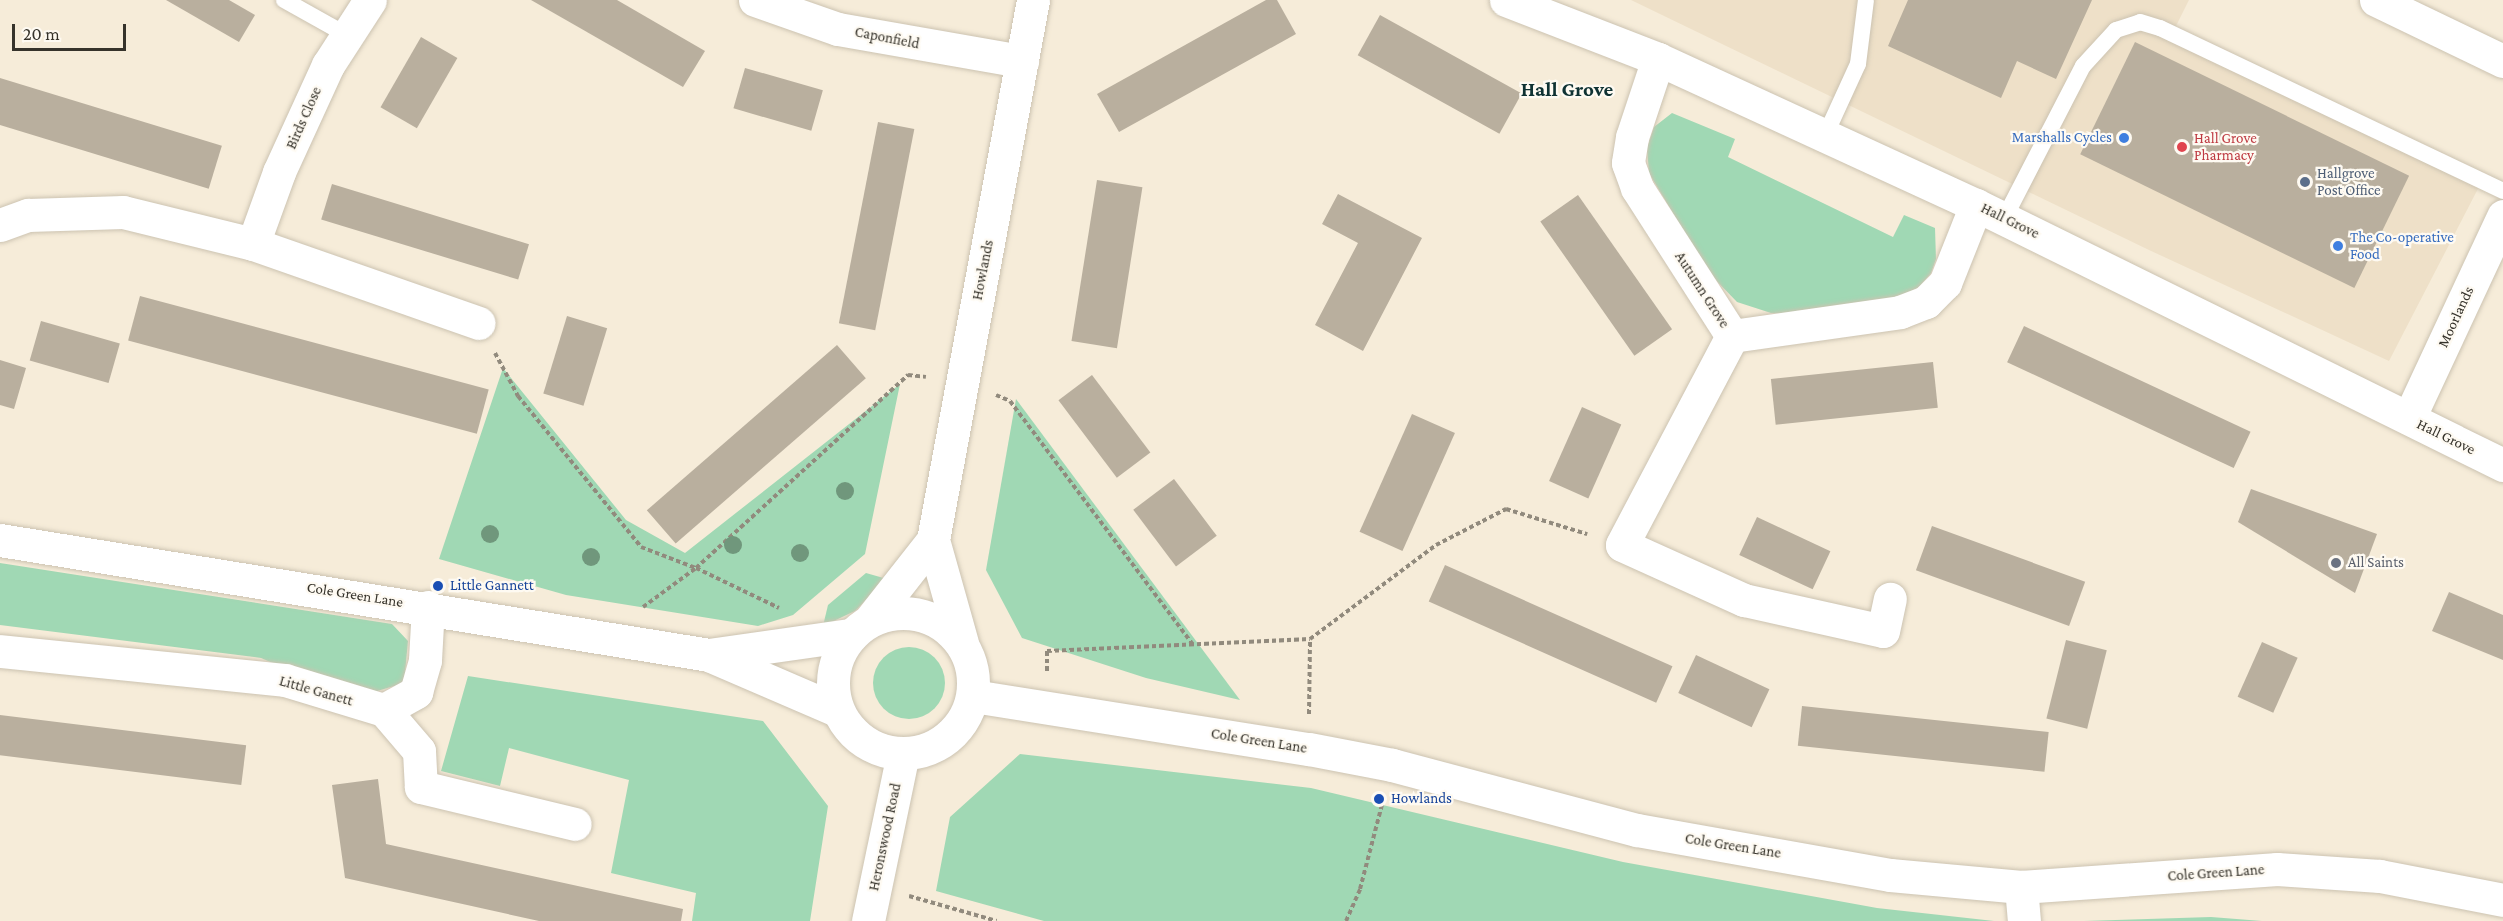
<!DOCTYPE html>
<style>
body{margin:0}
#map{position:relative;width:2503px;height:921px;overflow:hidden;background:#f6ecd9;font-family:"Crimson Pro",serif}
div>[style]{position:absolute}
[style*='--x']{left:calc(var(--x)*1px);top:calc(var(--y)*1px);width:calc(var(--w)*1px);rotate:calc(var(--a)*1deg)}
.built>*{inset:0;background:#eee0c8}
.green>*{inset:0;background:#a0d8b4}
.round{border-radius:50%}
.building>*{inset:0;background:#b9af9e;transform-origin:0 0}
.path>*{height:4px;margin-top:-2px;transform-origin:0;background:repeating-linear-gradient(90deg,#918a7d 0 4.5px,transparent 0 7.5px)}
.roads{filter:drop-shadow(0 0 2px #ccc3b1) drop-shadow(0 0 2px #ccc3b1)}
.lane>*{height:16px;margin:-8px;padding:0 8px;transform-origin:8px;border-radius:8px;background:#fff}
.street>*{height:33px;margin:-16.5px;padding:0 16.5px;transform-origin:16.5px;border-radius:16.5px;background:#fff}
.secondary>*{height:33px;margin:-16.5px;padding:0 16.5px;transform-origin:16.5px;border-radius:16.5px;background:#fff}
.secondary>.ring{margin:-16.5px;padding:0;box-sizing:content-box;background:none;border:33px solid #fff;border-radius:50%}
.trees>*{width:18px;height:18px;margin:-9px;border-radius:50%;background:#70977c}
.dots>*{width:16px;height:16px;translate:-50% -50%;box-sizing:border-box;border:3px solid #fefaf2;border-radius:50%}
span{translate:-50% -50%;white-space:nowrap;text-align:center;line-height:1.15;-webkit-text-stroke:4.5px #fefaf2;paint-order:stroke}
.street-label{font-size:15px;color:#36332b}
.shop-label{font-size:15px;color:#366cbe}
.right{translate:-100% -50%;text-align:right}
.left{translate:0 -50%;text-align:left}
.health-label{font-size:15px;color:#be3a42}
.service-label{font-size:15px;color:#4e5e75}
.worship-label{font-size:15px;color:#5b616d}
.transit-label{font-size:15px;color:#164399}
.district-label{font-size:21px;color:#0f3233;font-weight:700}
.scale{position:absolute;left:12px;top:24px;width:114px;height:27px;box-sizing:border-box;border:3px solid #36332b;border-top:0;padding-left:8px;font-size:18px;line-height:21px;white-space:nowrap;color:#36332b;-webkit-text-stroke:4px #fefaf2;paint-order:stroke}
</style>
<div id="map">
<div class="built">
<div style="clip-path:polygon(1631px 0,2189px 0,2172px 34px,2483px 179px,2389px 361px,2149px 250px)"></div>
</div>
<div class="green">
<div style="clip-path:polygon(1672px 113px,1735px 139px,1728px 157px,1893px 237px,1904px 215px,1935px 228px,1936px 259px,1931px 273px,1919px 287px,1903px 296px,1792px 314px,1771px 313px,1737px 302px,1708px 272px,1649px 173px,1647px 148px,1654px 127px)"></div>
<div style="clip-path:polygon(503px 368px,626px 520px,685px 553px,900px 384px,865px 554px,793px 615px,758px 626px,566px 595px,439px 559px)"></div>
<div style="clip-path:polygon(1016px 399px,1240px 700px,1146px 678px,1022px 638px,986px 570px)"></div>
<div style="clip-path:polygon(0 563px,392px 624px,408px 641px,404px 683px,354px 698px,261px 658px,0 625px)"></div>
<div style="clip-path:polygon(866px 573px,887px 579px,855px 611px,823px 626px,828px 605px)"></div>
<div class="round" style="left:873px;top:647px;width:72px;height:72px"></div>
<div style="clip-path:polygon(468px 676px,763px 721px,828px 806px,810px 921px,692px 921px,696px 893px,611px 873px,629px 780px,509px 748px,500px 786px,441px 771px)"></div>
<div style="clip-path:polygon(1020px 754px,1311px 788px,1623px 862px,1877px 908px,1994px 921px,1044px 921px,936px 891px,950px 817px)"></div>
<div style="clip-path:polygon(2211px 917px,2262px 921px,2084px 921px)"></div>
</div>
<div class="building">
<div style="clip-path:polygon(166px 0,229px 0,255px 15px,239px 42px)"></div>
<div style="clip-path:polygon(531px 0,617px 0,705px 51px,683px 87px)"></div>
<div style="clip-path:polygon(1266px 0,1277px 0,1296px 34px,1119px 132px,1097px 94px)"></div>
<div style="clip-path:polygon(1908px 0,2092px 0,2056px 79px,2017px 61px,2001px 98px,1888px 46px)"></div>
<div style="left:1380px;top:15px;width:162px;height:46px;rotate:29deg"></div>
<div style="left:421px;top:37px;width:42px;height:81px;rotate:30deg"></div>
<div style="left:2135px;top:42px;width:305px;height:125px;rotate:26deg"></div>
<div style="left:745px;top:68px;width:81px;height:42px;rotate:16deg"></div>
<div style="left:0;top:78px;width:232px;height:45px;rotate:17deg"></div>
<div style="left:878px;top:122px;width:37px;height:205px;rotate:11deg"></div>
<div style="left:1097px;top:180px;width:46px;height:163px;rotate:9deg"></div>
<div style="left:332px;top:184px;width:206px;height:37px;rotate:17deg"></div>
<div style="clip-path:polygon(1338px 194px,1422px 238px,1363px 351px,1315px 325px,1358px 243px,1322px 224px)"></div>
<div style="left:1578px;top:195px;width:164px;height:46px;rotate:55deg"></div>
<div style="left:140px;top:296px;width:361px;height:46px;rotate:15deg"></div>
<div style="left:567px;top:316px;width:42px;height:81px;rotate:17deg"></div>
<div style="left:41px;top:321px;width:82px;height:41px;rotate:16deg"></div>
<div style="left:2024px;top:326px;width:250px;height:40px;rotate:25deg"></div>
<div style="left:837px;top:345px;width:44px;height:252px;rotate:49deg"></div>
<div style="clip-path:polygon(0 360px,26px 368px,14px 409px,0 405px)"></div>
<div style="left:1933px;top:362px;width:46px;height:163px;rotate:84deg"></div>
<div style="left:1092px;top:375px;width:97px;height:42px;rotate:53deg"></div>
<div style="left:1582px;top:407px;width:43px;height:81px;rotate:24deg"></div>
<div style="left:1412px;top:414px;width:47px;height:129px;rotate:24deg"></div>
<div style="left:1174px;top:479px;width:71px;height:51px;rotate:53deg"></div>
<div style="clip-path:polygon(2251px 489px,2377px 534px,2355px 593px,2238px 522px)"></div>
<div style="left:1757px;top:517px;width:81px;height:42px;rotate:25deg"></div>
<div style="left:1932px;top:526px;width:163px;height:47px;rotate:20deg"></div>
<div style="left:1445px;top:565px;width:249px;height:40px;rotate:24deg"></div>
<div style="clip-path:polygon(2449px 592px,2503px 615px,2503px 660px,2432px 631px)"></div>
<div style="left:2066px;top:640px;width:42px;height:81px;rotate:14deg"></div>
<div style="left:2262px;top:642px;width:39px;height:60px;rotate:24deg"></div>
<div style="left:1696px;top:655px;width:81px;height:42px;rotate:25deg"></div>
<div style="left:1802px;top:706px;width:248px;height:40px;rotate:6deg"></div>
<div style="left:0;top:715px;width:248px;height:40px;rotate:7deg"></div>
<div style="clip-path:polygon(378px 779px,386px 844px,683px 909px,681px 921px,539px 921px,345px 878px,332px 785px)"></div>
</div>
<div class="path">
<div style="--x:495;--y:353;--w:49;--a:61.9"></div>
<div style="--x:518;--y:396;--w:195;--a:50.8"></div>
<div style="--x:641;--y:547;--w:59;--a:20.9"></div>
<div style="--x:696;--y:568;--w:92;--a:25.7"></div>
<div style="--x:996;--y:395;--w:15;--a:23"></div>
<div style="--x:1010;--y:401;--w:305;--a:53.1"></div>
<div style="--x:643;--y:607;--w:66;--a:-36.3"></div>
<div style="--x:696;--y:568;--w:287;--a:-42.3"></div>
<div style="--x:908;--y:375;--w:18;--a:6"></div>
<div style="--x:1047;--y:671;--w:20;--a:-90"></div>
<div style="--x:1047;--y:651;--w:263;--a:-2.6"></div>
<div style="--x:1310;--y:639;--w:157;--a:-36.7"></div>
<div style="--x:1436;--y:545;--w:79;--a:-27.2"></div>
<div style="--x:1506;--y:509;--w:85;--a:17.2"></div>
<div style="--x:1309;--y:714;--w:75;--a:-89.2"></div>
<div style="--x:909;--y:896;--w:91;--a:15.9"></div>
<div style="--x:1346;--y:921;--w:35;--a:-66"></div>
<div style="--x:1360;--y:889;--w:91;--a:-75.4"></div>
</div>
<div class="roads">
<div class="lane">
<div style="--x:284;--y:0;--w:72;--a:29.1"></div>
<div style="--x:1825;--y:136;--w:79;--a:-65.4"></div>
<div style="--x:1858;--y:64;--w:64;--a:-82.9"></div>
<div style="--x:2004;--y:219;--w:172;--a:-62.7"></div>
<div style="--x:2083;--y:66;--w:49;--a:-47.5"></div>
<div style="--x:2116;--y:30;--w:25;--a:-18"></div>
<div style="--x:2140;--y:22;--w:21;--a:17"></div>
<div style="--x:2160;--y:28;--w:380;--a:25.4"></div>
</div>
<div class="street">
<div style="--x:755;--y:0;--w:88;--a:19.3"></div>
<div style="--x:838;--y:29;--w:187;--a:9.9"></div>
<div style="--x:1506;--y:0;--w:163;--a:21.2"></div>
<div style="--x:1658;--y:59;--w:350;--a:24.7"></div>
<div style="--x:1976;--y:205;--w:588;--a:26.26"></div>
<div style="--x:2376;--y:0;--w:141;--a:25.7"></div>
<div style="--x:1658;--y:59;--w:82;--a:108.4"></div>
<div style="--x:1632;--y:137;--w:26;--a:99"></div>
<div style="--x:1628;--y:163;--w:27;--a:70"></div>
<div style="--x:1637;--y:188;--w:176;--a:57.3"></div>
<div style="--x:1732;--y:336;--w:170;--a:-8.1"></div>
<div style="--x:1900;--y:312;--w:28;--a:-21"></div>
<div style="--x:1926;--y:302;--w:27;--a:-45"></div>
<div style="--x:1945;--y:283;--w:84;--a:-68.3"></div>
<div style="--x:0;--y:225;--w:30;--a:-20"></div>
<div style="--x:28;--y:215;--w:95;--a:-1.8"></div>
<div style="--x:123;--y:212;--w:134;--a:13.8"></div>
<div style="--x:253;--y:244;--w:239;--a:19.3"></div>
<div style="--x:253;--y:244;--w:77;--a:-70.1"></div>
<div style="--x:279;--y:172;--w:118;--a:-65.4"></div>
<div style="--x:328;--y:65;--w:77;--a:-57.1"></div>
<div style="--x:1732;--y:336;--w:236;--a:117.8"></div>
<div style="--x:1622;--y:545;--w:134;--a:24.3"></div>
<div style="--x:1744;--y:600;--w:142;--a:12.6"></div>
<div style="--x:1883;--y:631;--w:33;--a:-78"></div>
<div style="--x:2409;--y:418;--w:223;--a:-65"></div>
<div style="--x:0;--y:651;--w:286;--a:5.8"></div>
<div style="--x:285;--y:680;--w:103;--a:16.9"></div>
<div style="--x:384;--y:710;--w:54;--a:49.5"></div>
<div style="--x:419;--y:751;--w:36;--a:87"></div>
<div style="--x:421;--y:787;--w:158;--a:13.5"></div>
<div style="--x:384;--y:710;--w:37;--a:-29"></div>
<div style="--x:416;--y:692;--w:33;--a:-74"></div>
<div style="--x:425;--y:660;--w:53;--a:-86.8"></div>
<div style="--x:2021;--y:887;--w:34;--a:85"></div>
</div>
<div class="secondary">
<div style="--x:0;--y:540;--w:718;--a:9.21"></div>
<div style="--x:709;--y:655;--w:139;--a:23.3"></div>
<div class="ring" style="left:833px;top:613px;width:107px;height:107px"></div>
<div style="--x:871;--y:619;--w:100;--a:-51.9"></div>
<div style="--x:962;--y:643;--w:107;--a:-105.7"></div>
<div style="--x:933;--y:540;--w:549;--a:-79.51"></div>
<div style="--x:709;--y:655;--w:141;--a:-8.1"></div>
<div style="--x:973;--y:696;--w:340;--a:9"></div>
<div style="--x:1309;--y:749;--w:85;--a:10.9"></div>
<div style="--x:1392;--y:765;--w:253;--a:14.9"></div>
<div style="--x:1637;--y:830;--w:257;--a:10.1"></div>
<div style="--x:1890;--y:875;--w:132;--a:5.2"></div>
<div style="--x:2021;--y:887;--w:257;--a:-4"></div>
<div style="--x:2277;--y:869;--w:103;--a:3.9"></div>
<div style="--x:2380;--y:876;--w:125;--a:11"></div>
<div style="--x:868;--y:921;--w:171;--a:-78.2"></div>
</div>
</div>
<div class="trees">
<div style="left:845px;top:491px"></div>
<div style="left:490px;top:534px"></div>
<div style="left:733px;top:545px"></div>
<div style="left:800px;top:553px"></div>
<div style="left:591px;top:557px"></div>
</div>
<div class="dots">
<div style="left:2124px;top:138px;background:#3f7fe0"></div>
<div style="left:2182px;top:147px;background:#e0444e"></div>
<div style="left:2305px;top:182px;background:#5c6f8a"></div>
<div style="left:2338px;top:246px;background:#3f7fe0"></div>
<div style="left:2336px;top:563px;background:#6b7280"></div>
<div style="left:438px;top:586px;background:#1a4fb4"></div>
<div style="left:1379px;top:799px;background:#1a4fb4"></div>
</div>
<div class="street-label">
<span style="left:887px;top:38px;rotate:11deg">Caponfield</span>
<span style="left:304px;top:118px;rotate:-66deg">Birds Close</span>
<span style="left:2010px;top:221px;rotate:26deg">Hall Grove</span>
<span style="left:983px;top:270px;rotate:-79deg">Howlands</span>
<span style="left:1702px;top:290px;rotate:57deg">Autumn Grove</span>
<span style="left:2456px;top:317px;rotate:-65deg">Moorlands</span>
<span style="left:2446px;top:437px;rotate:26deg">Hall Grove</span>
<span style="left:355px;top:595px;rotate:9deg">Cole Green Lane</span>
<span style="left:316px;top:691px;rotate:16deg">Little Ganett</span>
<span style="left:1259px;top:741px;rotate:9deg">Cole Green Lane</span>
<span style="left:885px;top:837px;rotate:-78deg">Heronswood Road</span>
<span style="left:1733px;top:846px;rotate:9deg">Cole Green Lane</span>
<span style="left:2216px;top:873px;rotate:-4deg">Cole Green Lane</span>
</div>
<div class="shop-label">
<span class="right" style="left:2112px;top:138px">Marshalls Cycles</span>
<span class="left" style="left:2350px;top:246px">The Co-operative<br>Food</span>
</div>
<div class="health-label">
<span class="left" style="left:2194px;top:147px">Hall Grove<br>Pharmacy</span>
</div>
<div class="service-label">
<span class="left" style="left:2317px;top:182px">Hallgrove<br>Post Office</span>
</div>
<div class="worship-label">
<span class="left" style="left:2348px;top:563px">All Saints</span>
</div>
<div class="transit-label">
<span class="left" style="left:450px;top:586px">Little Gannett</span>
<span class="left" style="left:1391px;top:799px">Howlands</span>
</div>
<div class="district-label">
<span style="left:1567px;top:89px">Hall Grove</span>
</div>
<div class="scale">20 m</div>
</div>
